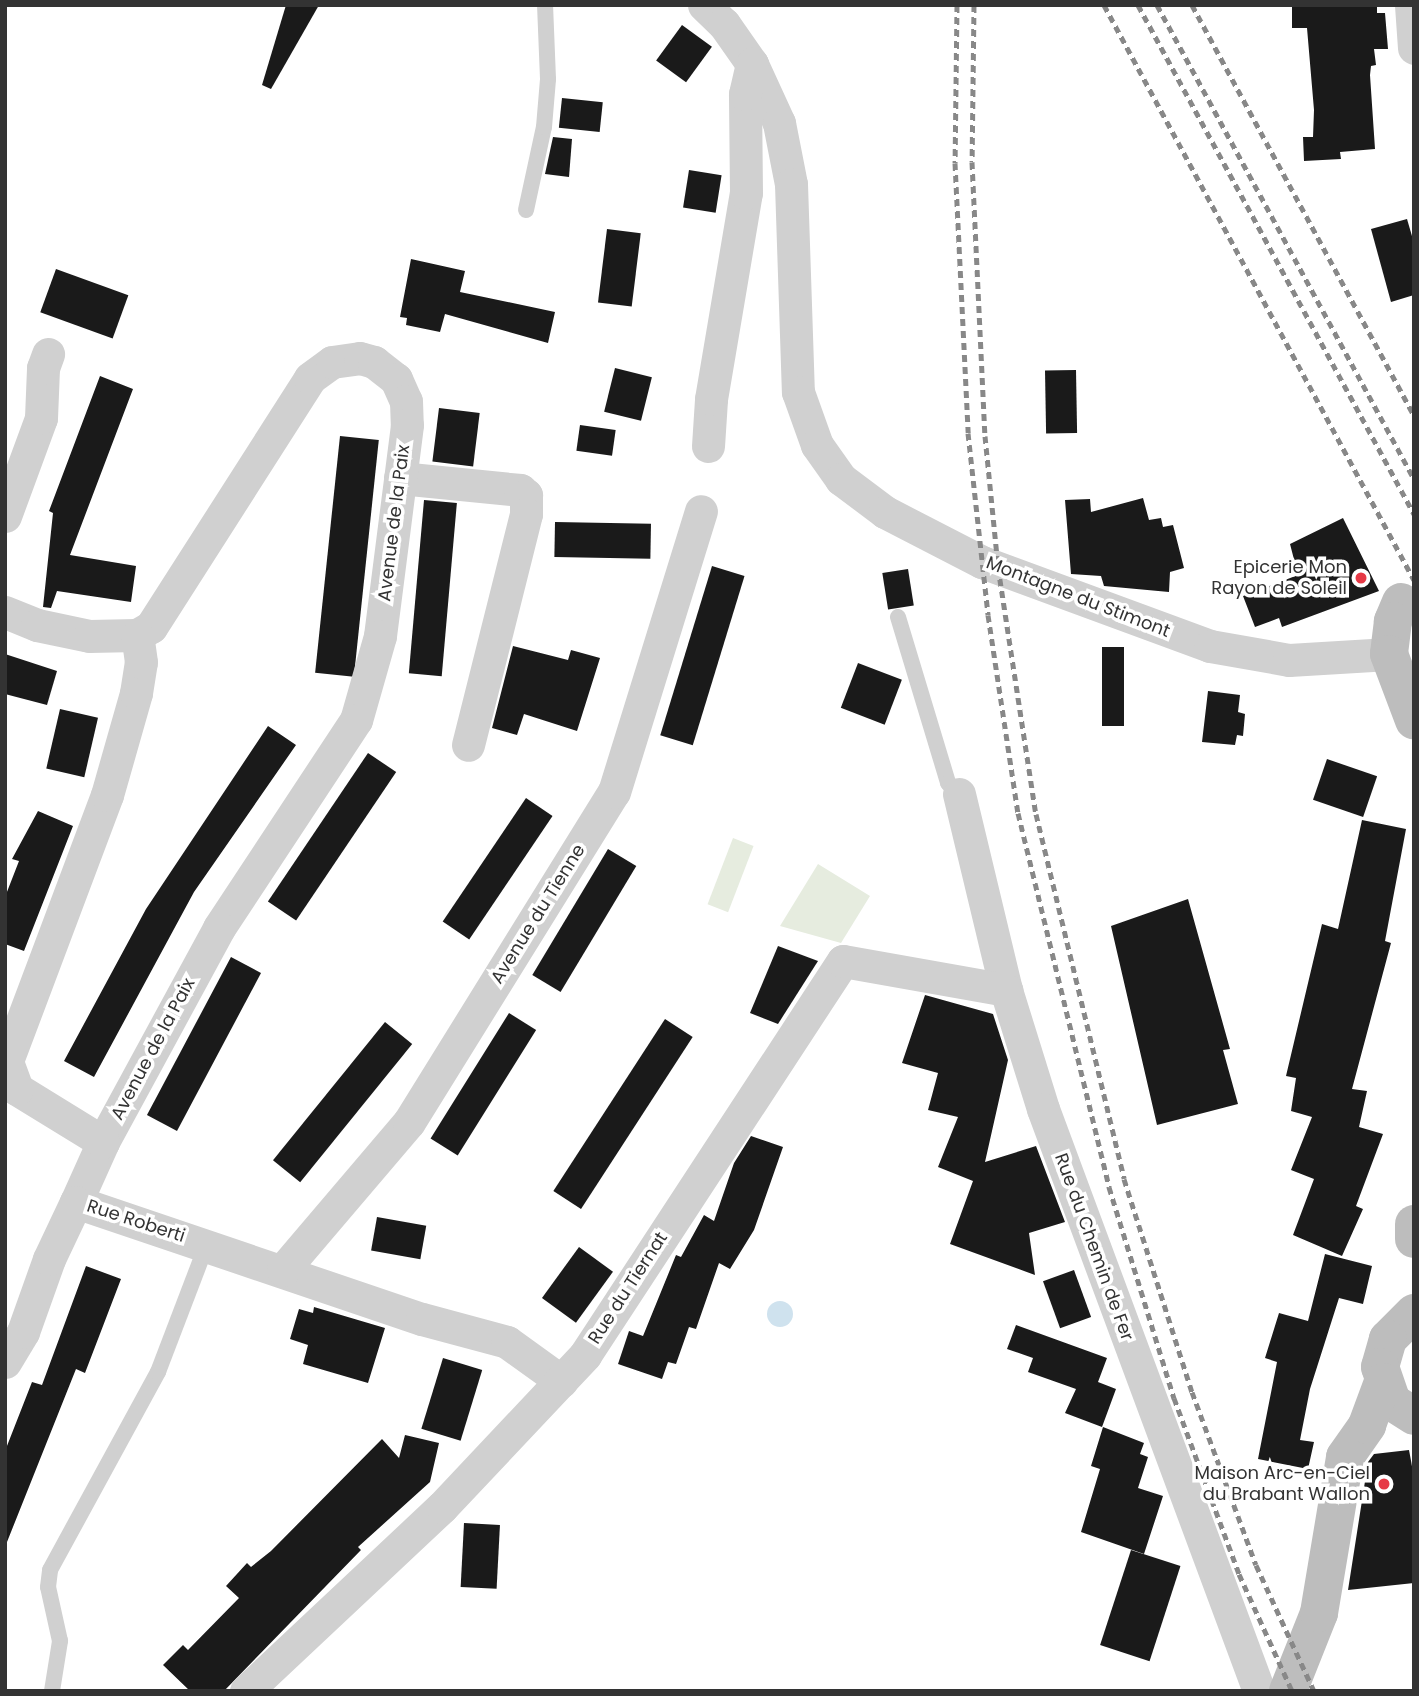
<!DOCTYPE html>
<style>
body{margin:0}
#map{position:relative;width:1419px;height:1696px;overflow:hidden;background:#fff;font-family:Poppins,sans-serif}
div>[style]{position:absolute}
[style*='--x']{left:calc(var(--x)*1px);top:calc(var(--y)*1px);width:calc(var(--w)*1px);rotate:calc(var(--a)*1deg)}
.green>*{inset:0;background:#e6ecdf;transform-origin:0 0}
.water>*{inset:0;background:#cfe2ee}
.round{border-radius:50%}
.building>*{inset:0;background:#1a1a1a;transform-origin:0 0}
.lane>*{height:16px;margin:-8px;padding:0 8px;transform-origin:8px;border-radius:8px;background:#d0d0d0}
.street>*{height:33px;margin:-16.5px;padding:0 16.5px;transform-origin:16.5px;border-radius:16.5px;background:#d0d0d0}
.secondary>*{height:38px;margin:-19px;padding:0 19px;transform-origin:19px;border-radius:19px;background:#bdbdbd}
.rail>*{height:5px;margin-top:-2.5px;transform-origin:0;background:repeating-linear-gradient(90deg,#888 0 7px,transparent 0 12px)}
.dots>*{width:19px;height:19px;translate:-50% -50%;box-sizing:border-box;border:4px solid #fff;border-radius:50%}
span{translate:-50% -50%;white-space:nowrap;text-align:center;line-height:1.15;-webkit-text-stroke:7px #fff;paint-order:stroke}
.street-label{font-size:18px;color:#333}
.poi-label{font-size:18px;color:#333}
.right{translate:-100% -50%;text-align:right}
.frame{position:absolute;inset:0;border:7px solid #333;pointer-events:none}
</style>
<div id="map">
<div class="green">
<div style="left:733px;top:838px;width:22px;height:71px;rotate:21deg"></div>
<div style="clip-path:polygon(818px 864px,870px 896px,841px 943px,780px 926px)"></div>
</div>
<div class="water">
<div class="round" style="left:767px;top:1301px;width:26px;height:26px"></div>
</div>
<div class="building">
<div style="clip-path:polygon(286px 5px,319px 5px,271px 89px,262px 85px)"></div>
<div style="clip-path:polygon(1292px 5px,1377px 5px,1377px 13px,1385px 13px,1388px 49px,1374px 49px,1376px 65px,1371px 66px,1370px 75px,1375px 149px,1340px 152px,1341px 159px,1304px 161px,1303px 137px,1313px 137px,1314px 110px,1307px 28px,1292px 28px)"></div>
<div style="left:682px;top:25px;width:37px;height:44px;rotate:36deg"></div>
<div style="left:562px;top:98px;width:41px;height:30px;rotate:6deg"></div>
<div style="clip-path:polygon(553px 137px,572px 139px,569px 177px,545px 174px)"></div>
<div style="left:689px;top:170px;width:33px;height:38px;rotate:9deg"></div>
<div style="clip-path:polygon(1407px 219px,1414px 243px,1414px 295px,1391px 302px,1371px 229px)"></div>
<div style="left:607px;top:229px;width:34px;height:74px;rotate:7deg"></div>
<div style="clip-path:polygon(411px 259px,465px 271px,460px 292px,555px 312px,548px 343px,445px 314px,440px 332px,406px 325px,407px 318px,400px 317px)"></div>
<div style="left:56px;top:269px;width:77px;height:46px;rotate:20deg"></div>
<div style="left:615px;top:368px;width:38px;height:45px;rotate:14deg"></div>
<div style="left:1076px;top:370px;width:63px;height:31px;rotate:89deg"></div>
<div style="clip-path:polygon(100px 376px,133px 389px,70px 555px,136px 566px,131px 602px,57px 591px,51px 608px,43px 607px,53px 513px,49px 511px)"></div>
<div style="left:439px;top:408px;width:41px;height:54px;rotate:7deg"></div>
<div style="left:580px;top:425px;width:36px;height:26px;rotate:8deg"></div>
<div style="left:340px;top:436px;width:39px;height:238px;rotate:6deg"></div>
<div style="clip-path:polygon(1143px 498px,1149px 520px,1161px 518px,1163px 527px,1173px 525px,1184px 568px,1170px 572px,1169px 592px,1104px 586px,1101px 576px,1071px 574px,1065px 500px,1090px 499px,1091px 512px)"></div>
<div style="left:424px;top:500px;width:33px;height:174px;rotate:5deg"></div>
<div style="clip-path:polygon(1343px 518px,1379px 591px,1282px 627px,1279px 618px,1255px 627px,1243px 596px,1298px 575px,1290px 544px)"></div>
<div style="left:555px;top:522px;width:96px;height:35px;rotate:1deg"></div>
<div style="left:712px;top:566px;width:34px;height:177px;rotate:17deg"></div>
<div style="left:908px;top:569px;width:37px;height:26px;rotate:81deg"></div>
<div style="clip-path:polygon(513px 646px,568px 660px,571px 650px,600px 658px,577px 731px,524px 714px,517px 735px,492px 728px)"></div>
<div style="left:1124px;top:647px;width:79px;height:22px;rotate:90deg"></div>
<div style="clip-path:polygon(5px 654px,57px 671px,47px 705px,5px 694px)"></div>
<div style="left:858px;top:663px;width:47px;height:48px;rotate:21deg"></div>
<div style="clip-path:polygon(1208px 691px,1240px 695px,1238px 712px,1245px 714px,1243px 736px,1237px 735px,1235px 745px,1202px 742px)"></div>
<div style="left:60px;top:709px;width:39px;height:61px;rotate:13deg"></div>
<div style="clip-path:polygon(268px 726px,296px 745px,194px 892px,94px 1077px,64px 1061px,146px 909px)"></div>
<div style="left:368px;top:753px;width:34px;height:179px;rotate:34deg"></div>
<div style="left:1327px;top:759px;width:53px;height:43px;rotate:19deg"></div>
<div style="left:526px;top:798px;width:32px;height:149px;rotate:34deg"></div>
<div style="clip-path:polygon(38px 811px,73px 826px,24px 951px,5px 944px,5px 897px,19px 861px,12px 859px)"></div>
<div style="clip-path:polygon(1362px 820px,1406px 829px,1385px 941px,1391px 943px,1352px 1089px,1367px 1091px,1359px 1127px,1383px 1134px,1356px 1206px,1363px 1209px,1342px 1256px,1293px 1235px,1314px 1179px,1291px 1170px,1312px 1117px,1291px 1111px,1296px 1078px,1286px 1076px,1322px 924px,1338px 929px)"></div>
<div style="left:608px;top:849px;width:33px;height:147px;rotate:31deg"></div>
<div style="clip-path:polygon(1188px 899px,1230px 1049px,1223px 1050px,1238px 1104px,1157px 1125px,1111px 926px)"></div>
<div style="clip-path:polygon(778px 946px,818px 961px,778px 1024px,750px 1013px)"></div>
<div style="left:231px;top:957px;width:34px;height:179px;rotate:28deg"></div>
<div style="clip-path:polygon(925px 995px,993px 1014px,1008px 1060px,985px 1162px,1036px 1146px,1065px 1222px,1029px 1233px,1035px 1275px,950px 1244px,973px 1181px,938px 1167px,958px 1117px,928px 1110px,938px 1073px,902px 1063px)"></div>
<div style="left:509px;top:1013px;width:32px;height:148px;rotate:32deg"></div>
<div style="left:665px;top:1019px;width:33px;height:205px;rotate:33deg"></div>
<div style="left:385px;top:1022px;width:35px;height:178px;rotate:39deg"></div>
<div style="clip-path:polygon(751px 1136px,783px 1147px,754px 1230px,730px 1269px,719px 1263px,696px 1329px,689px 1327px,676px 1364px,668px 1362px,662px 1379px,618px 1364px,629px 1331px,643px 1336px,676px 1255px,681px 1257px,704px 1215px,714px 1221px,734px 1163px)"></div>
<div style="left:377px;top:1217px;width:50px;height:34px;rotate:10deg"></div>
<div style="left:579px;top:1247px;width:42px;height:63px;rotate:36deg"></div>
<div style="clip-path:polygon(1325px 1254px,1372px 1266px,1363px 1304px,1339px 1298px,1310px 1389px,1300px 1440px,1314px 1442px,1308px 1469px,1258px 1459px,1277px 1362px,1265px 1358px,1279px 1313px,1308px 1321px)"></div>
<div style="clip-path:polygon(86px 1266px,121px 1279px,85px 1373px,76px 1369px,5px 1547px,5px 1451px,32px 1382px,42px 1385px)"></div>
<div style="left:1074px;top:1270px;width:50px;height:33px;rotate:70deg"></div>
<div style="clip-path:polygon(314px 1307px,385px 1328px,368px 1383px,303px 1364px,308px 1345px,290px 1339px,299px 1309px,313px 1313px)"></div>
<div style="clip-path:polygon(1016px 1325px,1107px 1358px,1098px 1382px,1116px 1389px,1102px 1427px,1065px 1413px,1076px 1389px,1028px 1372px,1033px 1358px,1007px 1349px)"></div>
<div style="left:443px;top:1358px;width:41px;height:74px;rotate:17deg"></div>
<div style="clip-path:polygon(1103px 1427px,1144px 1443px,1140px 1454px,1148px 1457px,1138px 1488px,1163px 1496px,1144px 1554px,1081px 1532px,1100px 1469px,1091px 1466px)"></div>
<div style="clip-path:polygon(405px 1435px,439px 1443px,430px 1482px,358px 1547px,361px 1550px,224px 1691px,190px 1691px,163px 1665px,183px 1645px,188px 1650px,239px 1598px,226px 1586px,247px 1563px,251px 1567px,271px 1551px,382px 1439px,399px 1458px)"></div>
<div style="clip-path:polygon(1409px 1450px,1414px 1477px,1414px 1583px,1348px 1590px,1368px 1462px,1374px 1454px)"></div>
<div style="left:464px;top:1523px;width:36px;height:64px;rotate:3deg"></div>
<div style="left:1131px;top:1550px;width:52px;height:100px;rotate:18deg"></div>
</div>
<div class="lane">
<div style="--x:526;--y:210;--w:85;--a:-77.8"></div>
<div style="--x:544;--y:127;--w:48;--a:-85.2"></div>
<div style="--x:548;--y:79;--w:74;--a:-92.3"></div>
<div style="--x:898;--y:617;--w:173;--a:73.2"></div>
<div style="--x:948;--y:783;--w:16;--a:45"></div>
<div style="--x:52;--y:1691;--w:51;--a:-80.9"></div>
<div style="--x:60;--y:1641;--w:55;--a:-102.5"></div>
<div style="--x:48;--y:1587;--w:17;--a:-83"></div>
<div style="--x:50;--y:1570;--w:226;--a:-61.4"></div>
<div style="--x:158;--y:1372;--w:137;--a:-69.1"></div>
</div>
<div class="street">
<div style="--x:704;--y:5;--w:28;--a:44"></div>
<div style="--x:724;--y:24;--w:49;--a:55"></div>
<div style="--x:752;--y:64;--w:65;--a:65.4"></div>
<div style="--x:779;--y:123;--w:62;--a:78.9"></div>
<div style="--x:791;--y:184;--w:208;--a:88.1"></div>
<div style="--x:798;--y:392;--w:56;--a:70.3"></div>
<div style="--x:817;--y:445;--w:42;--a:54.8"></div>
<div style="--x:841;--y:479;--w:55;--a:36.9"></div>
<div style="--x:885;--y:512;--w:109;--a:27.3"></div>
<div style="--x:982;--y:562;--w:243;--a:20.2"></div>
<div style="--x:1210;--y:646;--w:80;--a:10"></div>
<div style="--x:1289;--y:660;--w:100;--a:-3.4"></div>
<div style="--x:1411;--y:5;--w:43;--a:86"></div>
<div style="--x:708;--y:446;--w:47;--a:-86.3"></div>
<div style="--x:711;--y:399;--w:209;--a:-80.4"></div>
<div style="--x:746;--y:193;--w:99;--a:-90.6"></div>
<div style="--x:745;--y:94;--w:31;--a:-77"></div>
<div style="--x:400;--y:478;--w:121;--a:5.7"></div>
<div style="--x:520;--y:490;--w:8;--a:40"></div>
<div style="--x:526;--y:495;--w:19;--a:90"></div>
<div style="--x:526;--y:514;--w:238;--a:104.1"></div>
<div style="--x:5;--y:516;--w:104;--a:-69.8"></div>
<div style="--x:41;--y:418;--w:50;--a:-87.7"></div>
<div style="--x:43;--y:368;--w:15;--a:-70"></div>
<div style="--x:5;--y:612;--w:35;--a:22"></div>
<div style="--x:37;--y:625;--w:53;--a:11.9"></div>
<div style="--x:89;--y:636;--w:48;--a:-1.2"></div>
<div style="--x:137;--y:635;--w:16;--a:-30"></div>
<div style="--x:151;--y:627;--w:295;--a:-57.4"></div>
<div style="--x:310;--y:378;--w:27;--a:-36"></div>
<div style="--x:332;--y:362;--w:28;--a:-8"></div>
<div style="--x:360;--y:358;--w:15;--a:16"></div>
<div style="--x:374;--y:362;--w:28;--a:38"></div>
<div style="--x:396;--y:379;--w:24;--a:66"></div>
<div style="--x:406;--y:401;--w:24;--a:88"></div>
<div style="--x:407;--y:425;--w:213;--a:97.3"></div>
<div style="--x:380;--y:636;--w:87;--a:105.9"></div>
<div style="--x:356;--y:720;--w:249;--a:123.4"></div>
<div style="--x:219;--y:928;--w:243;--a:118.5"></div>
<div style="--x:103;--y:1142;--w:66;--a:114.2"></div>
<div style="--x:76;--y:1202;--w:365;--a:18.7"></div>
<div style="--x:422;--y:1319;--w:88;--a:15.1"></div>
<div style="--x:507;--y:1342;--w:67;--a:35.8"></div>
<div style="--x:959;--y:794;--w:202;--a:76.5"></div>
<div style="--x:1006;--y:990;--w:125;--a:72.7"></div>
<div style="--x:1043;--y:1109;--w:621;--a:69.64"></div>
<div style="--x:103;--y:1142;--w:101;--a:-148.4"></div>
<div style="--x:17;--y:1089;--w:30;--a:-110"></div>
<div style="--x:7;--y:1061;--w:284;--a:-69.4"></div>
<div style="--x:107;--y:795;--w:106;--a:-74.1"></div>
<div style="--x:136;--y:693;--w:31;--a:-81"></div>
<div style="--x:141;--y:662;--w:27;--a:-98"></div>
<div style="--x:283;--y:1270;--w:194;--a:-49.6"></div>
<div style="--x:409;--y:1122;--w:388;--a:-58.2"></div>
<div style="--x:614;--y:792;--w:294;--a:-72.8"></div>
<div style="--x:5;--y:1362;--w:35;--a:-59"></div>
<div style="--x:23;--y:1332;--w:77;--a:-70.4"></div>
<div style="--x:49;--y:1259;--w:63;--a:-64.7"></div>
<div style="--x:246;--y:1691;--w:269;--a:-43.2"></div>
<div style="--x:442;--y:1507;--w:209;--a:-46.7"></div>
<div style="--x:585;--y:1355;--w:471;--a:-56.8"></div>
<div style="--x:843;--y:961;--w:166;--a:10.1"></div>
</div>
<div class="secondary">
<div style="--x:1401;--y:602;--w:21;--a:113"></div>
<div style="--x:1393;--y:621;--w:33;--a:97"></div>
<div style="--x:1389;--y:654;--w:71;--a:69.3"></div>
<div style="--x:1414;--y:1224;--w:15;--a:90"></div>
<div style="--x:1414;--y:1313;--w:37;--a:135"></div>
<div style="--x:1388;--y:1339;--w:29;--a:106"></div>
<div style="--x:1380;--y:1367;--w:37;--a:71"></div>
<div style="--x:1392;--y:1402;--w:26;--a:32"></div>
<div style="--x:1288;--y:1691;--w:84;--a:-68.3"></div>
<div style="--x:1319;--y:1613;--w:158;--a:-80.5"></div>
<div style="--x:1345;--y:1457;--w:39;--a:-55"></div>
<div style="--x:1367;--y:1425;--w:46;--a:-69.6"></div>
</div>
<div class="rail">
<div style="--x:957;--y:5;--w:158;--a:90.7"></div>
<div style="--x:955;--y:163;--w:270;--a:87.2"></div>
<div style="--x:968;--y:433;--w:183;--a:83.7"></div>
<div style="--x:988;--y:615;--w:200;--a:81.4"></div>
<div style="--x:1018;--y:813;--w:385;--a:76.3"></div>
<div style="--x:1109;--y:1187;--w:221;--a:72.9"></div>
<div style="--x:1174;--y:1398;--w:188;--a:69.7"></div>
<div style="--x:1239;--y:1574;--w:128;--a:65.6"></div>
<div style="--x:974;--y:5;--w:157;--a:90.7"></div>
<div style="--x:972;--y:162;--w:274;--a:87.3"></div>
<div style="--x:985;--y:436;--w:132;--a:84.3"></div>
<div style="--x:998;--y:567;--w:250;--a:81.3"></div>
<div style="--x:1036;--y:814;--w:375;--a:76.4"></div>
<div style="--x:1124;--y:1179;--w:224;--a:72.3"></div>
<div style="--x:1192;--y:1392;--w:184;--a:69.7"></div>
<div style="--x:1256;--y:1565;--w:139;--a:65.3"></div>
<div style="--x:1104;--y:5;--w:653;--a:61.67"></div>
<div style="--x:1138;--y:5;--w:579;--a:61.53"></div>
<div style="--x:1157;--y:5;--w:539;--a:61.53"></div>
<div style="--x:1192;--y:5;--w:467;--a:61.6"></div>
</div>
<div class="dots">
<div style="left:1361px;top:578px;background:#e63946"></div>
<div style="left:1384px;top:1484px;background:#e63946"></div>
</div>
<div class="street-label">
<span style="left:394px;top:523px;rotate:-83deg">Avenue de la Paix</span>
<span style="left:1078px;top:597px;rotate:21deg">Montagne du Stimont</span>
<span style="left:538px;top:914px;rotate:-58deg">Avenue du Tienne</span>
<span style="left:153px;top:1049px;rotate:-62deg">Avenue de la Paix</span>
<span style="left:136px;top:1221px;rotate:18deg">Rue Roberti</span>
<span style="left:1094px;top:1247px;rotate:70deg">Rue du Chemin de Fer</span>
<span style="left:628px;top:1288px;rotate:-57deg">Rue du Tiernat</span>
</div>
<div class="poi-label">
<span class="right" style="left:1347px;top:578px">Epicerie Mon<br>Rayon de Soleil</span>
<span class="right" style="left:1370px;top:1484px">Maison Arc-en-Ciel<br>du Brabant Wallon</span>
</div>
<div class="frame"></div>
</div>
